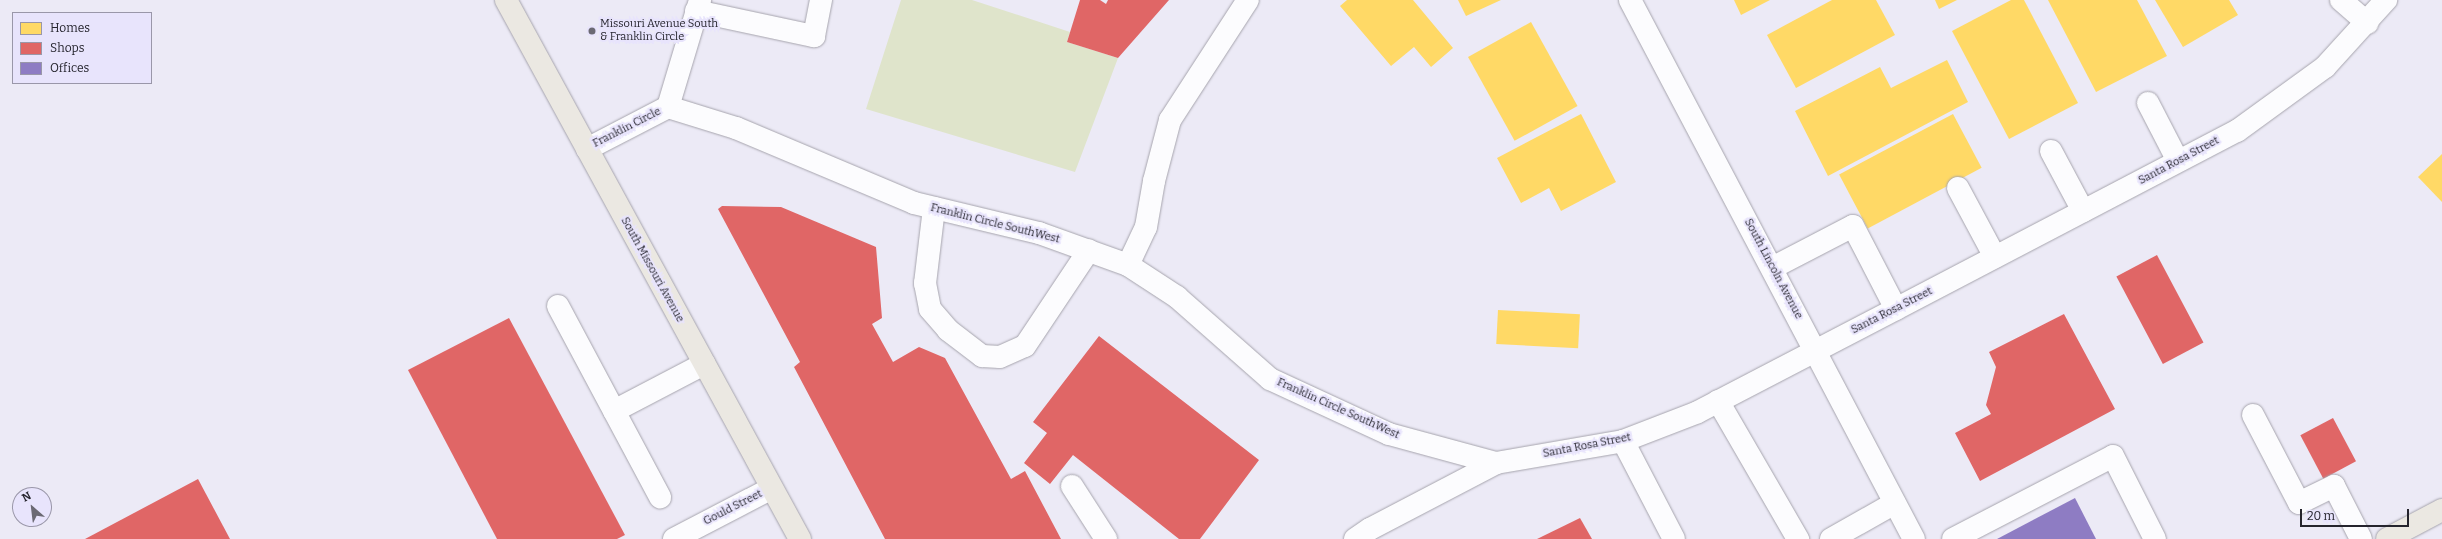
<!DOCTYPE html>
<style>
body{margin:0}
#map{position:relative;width:2442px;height:539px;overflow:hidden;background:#eceaf6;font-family:Bitter,serif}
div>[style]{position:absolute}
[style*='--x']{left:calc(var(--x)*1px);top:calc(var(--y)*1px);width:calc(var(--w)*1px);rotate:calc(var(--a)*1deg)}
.green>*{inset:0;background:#dfe4cb}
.homes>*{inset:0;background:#ffd966;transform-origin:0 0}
.shops>*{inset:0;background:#e06666;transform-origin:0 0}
.offices>*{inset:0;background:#8e7cc3}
.roads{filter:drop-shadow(0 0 1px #a6a4ad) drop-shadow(0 0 1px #a6a4ad)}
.minor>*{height:22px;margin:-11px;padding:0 11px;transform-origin:11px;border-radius:11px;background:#fcfcfe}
.major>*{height:22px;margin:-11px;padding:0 11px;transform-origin:11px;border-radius:11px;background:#ebe8e2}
.dots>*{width:11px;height:11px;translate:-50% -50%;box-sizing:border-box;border:2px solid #e8e4fc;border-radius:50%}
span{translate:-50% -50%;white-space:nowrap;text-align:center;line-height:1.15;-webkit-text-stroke:4px #e8e4fc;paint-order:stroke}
.poi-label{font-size:11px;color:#25242d}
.left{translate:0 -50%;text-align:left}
.street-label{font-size:11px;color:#25242d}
.legend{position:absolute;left:12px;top:12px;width:140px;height:72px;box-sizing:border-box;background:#e8e4fc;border:1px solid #9a97a9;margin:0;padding:5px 7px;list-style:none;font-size:12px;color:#25242d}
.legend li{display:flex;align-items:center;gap:8px;height:20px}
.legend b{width:20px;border:1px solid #9a97a9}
.north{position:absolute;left:12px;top:487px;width:40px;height:40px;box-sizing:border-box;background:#e8e4fc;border:1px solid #9a97a9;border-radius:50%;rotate:332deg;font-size:11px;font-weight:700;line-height:16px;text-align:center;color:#25242d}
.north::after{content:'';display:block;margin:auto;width:14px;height:18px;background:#6b6973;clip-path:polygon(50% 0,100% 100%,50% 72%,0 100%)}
.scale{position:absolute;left:2300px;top:509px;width:109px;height:18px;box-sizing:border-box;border:2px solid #25242d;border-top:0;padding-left:5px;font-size:12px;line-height:14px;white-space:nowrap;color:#25242d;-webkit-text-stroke:3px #e8e4fc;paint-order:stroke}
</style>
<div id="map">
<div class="green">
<div style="clip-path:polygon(901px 0,972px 0,1070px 32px,1067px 42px,1118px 58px,1075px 172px,866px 109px)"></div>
</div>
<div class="homes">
<div style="clip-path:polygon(1347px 0,1413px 0,1453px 48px,1431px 67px,1414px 47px,1391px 66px,1340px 6px)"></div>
<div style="clip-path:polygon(1458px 0,1501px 0,1466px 16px)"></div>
<div style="clip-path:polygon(1734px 0,1770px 0,1741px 15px)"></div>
<div style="clip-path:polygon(1832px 0,1876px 0,1895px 35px,1796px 88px,1767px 35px)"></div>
<div style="clip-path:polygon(1935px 0,1957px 0,1939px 9px)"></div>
<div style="clip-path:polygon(2011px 0,2024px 0,2078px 103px,2009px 139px,1952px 31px)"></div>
<div style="clip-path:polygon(2048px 0,2137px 0,2167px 56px,2096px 92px)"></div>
<div style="clip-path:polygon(2155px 0,2229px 0,2238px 15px,2183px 47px)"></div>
<div style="left:1531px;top:22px;width:96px;height:72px;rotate:61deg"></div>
<div style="clip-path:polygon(1947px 60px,1968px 102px,1828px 176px,1795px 111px,1880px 67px,1891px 88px)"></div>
<div style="clip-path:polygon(1581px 114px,1616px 182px,1561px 211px,1549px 188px,1521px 203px,1497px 158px)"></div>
<div style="left:1953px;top:114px;width:61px;height:129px;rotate:62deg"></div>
<div style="clip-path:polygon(2442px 154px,2442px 202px,2418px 177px)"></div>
<div style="left:1498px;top:310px;width:82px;height:34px;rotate:3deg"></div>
</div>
<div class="shops">
<div style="clip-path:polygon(1080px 0,1100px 0,1106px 4px,1108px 0,1169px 0,1118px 58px,1067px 42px)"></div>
<div style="clip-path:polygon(722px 206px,781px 207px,876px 247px,882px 318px,872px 324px,893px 362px,919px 347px,945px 358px,1011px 479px,1025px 471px,1061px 539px,885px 539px,794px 367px,800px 362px,718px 209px)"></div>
<div style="left:2157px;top:255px;width:99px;height:46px;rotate:62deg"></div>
<div style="clip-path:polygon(2064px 314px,2115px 409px,1980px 481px,1955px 433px,1991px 414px,1986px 405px,1996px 367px,1989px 352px)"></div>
<div style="clip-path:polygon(509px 318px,625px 535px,617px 539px,497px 539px,408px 370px)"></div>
<div style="clip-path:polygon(1099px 336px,1259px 460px,1200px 539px,1179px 539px,1073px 455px,1050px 484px,1024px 463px,1047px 433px,1033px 422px)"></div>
<div style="left:2333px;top:418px;width:49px;height:37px;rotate:62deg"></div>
<div style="clip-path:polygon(198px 479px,230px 539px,85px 539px)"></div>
<div style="clip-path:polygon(1580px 518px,1592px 539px,1537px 539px)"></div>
</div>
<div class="offices">
<div style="clip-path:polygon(2075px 498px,2096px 539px,1997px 539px)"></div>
</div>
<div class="roads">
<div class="minor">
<div style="--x:1630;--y:0;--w:609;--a:62.22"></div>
<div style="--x:2341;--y:0;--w:35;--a:41"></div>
<div style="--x:696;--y:11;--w:121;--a:12"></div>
<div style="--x:814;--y:36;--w:37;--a:-79"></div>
<div style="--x:2148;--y:103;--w:65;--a:62.7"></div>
<div style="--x:668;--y:107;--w:71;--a:17.2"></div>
<div style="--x:736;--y:128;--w:193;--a:22.8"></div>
<div style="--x:914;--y:203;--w:129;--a:13.5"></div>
<div style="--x:1039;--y:233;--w:95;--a:19.8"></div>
<div style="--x:1128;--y:265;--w:59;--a:33.1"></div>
<div style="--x:1177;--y:297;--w:124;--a:41.4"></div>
<div style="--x:1270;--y:379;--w:131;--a:24.8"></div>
<div style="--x:1389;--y:434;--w:111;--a:15.2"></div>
<div style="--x:668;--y:107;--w:112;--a:-73.3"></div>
<div style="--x:587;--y:149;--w:91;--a:-27.4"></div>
<div style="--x:2051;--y:151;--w:68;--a:61.9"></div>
<div style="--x:1958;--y:188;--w:78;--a:61.8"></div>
<div style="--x:934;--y:208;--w:76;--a:96.8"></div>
<div style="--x:925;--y:283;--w:26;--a:79"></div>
<div style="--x:930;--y:309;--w:28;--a:49"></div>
<div style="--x:948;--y:330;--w:43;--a:37.4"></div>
<div style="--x:982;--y:356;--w:18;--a:3"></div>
<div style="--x:1000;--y:357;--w:27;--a:-24"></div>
<div style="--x:1025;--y:346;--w:115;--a:-56.3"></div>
<div style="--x:1128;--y:265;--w:42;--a:-64.7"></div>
<div style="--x:1146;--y:227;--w:47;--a:-80.1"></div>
<div style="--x:1154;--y:181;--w:63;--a:-75.3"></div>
<div style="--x:1170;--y:120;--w:143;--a:-57"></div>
<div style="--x:1772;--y:268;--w:91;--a:-27.4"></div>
<div style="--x:1853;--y:226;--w:93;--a:62.6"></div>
<div style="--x:558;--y:306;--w:217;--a:61.9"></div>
<div style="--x:1718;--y:401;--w:160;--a:59.9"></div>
<div style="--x:614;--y:411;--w:102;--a:-27.6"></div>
<div style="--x:2253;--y:415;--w:99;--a:62.4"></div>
<div style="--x:2299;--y:503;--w:39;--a:-26"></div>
<div style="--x:2334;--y:486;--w:59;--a:63"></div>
<div style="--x:1623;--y:441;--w:110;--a:62.5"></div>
<div style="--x:1072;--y:486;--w:63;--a:57.3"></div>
<div style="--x:674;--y:539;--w:110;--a:-27.5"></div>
<div style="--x:1355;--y:539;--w:18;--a:-34"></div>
<div style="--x:1370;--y:529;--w:142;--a:-27.6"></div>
<div style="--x:1496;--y:463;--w:129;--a:-9.8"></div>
<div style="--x:1623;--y:441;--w:80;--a:-21.1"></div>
<div style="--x:1698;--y:412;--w:223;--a:-27.5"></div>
<div style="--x:1896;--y:309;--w:385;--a:-27.6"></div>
<div style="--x:2237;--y:131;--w:109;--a:-36"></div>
<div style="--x:2325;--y:67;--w:91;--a:-47.7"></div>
<div style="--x:1831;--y:539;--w:73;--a:-29.4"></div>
<div style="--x:1953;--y:539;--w:180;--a:-27.4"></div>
<div style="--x:2113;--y:456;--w:93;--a:63.2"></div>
</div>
<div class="major">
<div style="--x:506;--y:0;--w:614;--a:61.39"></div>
<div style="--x:2387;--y:539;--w:62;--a:-27.8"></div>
</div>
</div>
<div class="dots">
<div style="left:592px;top:31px;background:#6b6973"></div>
</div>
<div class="poi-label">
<span class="left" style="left:600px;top:31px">Missouri Avenue South<br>&amp; Franklin Circle</span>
</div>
<div class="street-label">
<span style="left:627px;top:128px;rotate:-27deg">Franklin Circle</span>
<span style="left:2179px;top:161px;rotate:-28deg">Santa Rosa Street</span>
<span style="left:995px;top:224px;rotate:14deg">Franklin Circle SouthWest</span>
<span style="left:1773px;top:269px;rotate:62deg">South Lincoln Avenue</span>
<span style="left:652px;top:270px;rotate:61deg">South Missouri Avenue</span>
<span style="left:1892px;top:311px;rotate:-27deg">Santa Rosa Street</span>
<span style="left:1338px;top:409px;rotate:24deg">Franklin Circle SouthWest</span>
<span style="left:1587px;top:446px;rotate:-11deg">Santa Rosa Street</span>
<span style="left:733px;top:508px;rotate:-27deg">Gould Street</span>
</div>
<ul class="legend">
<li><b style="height:11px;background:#ffd966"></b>Homes</li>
<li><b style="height:11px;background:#e06666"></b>Shops</li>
<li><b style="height:11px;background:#8e7cc3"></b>Offices</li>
</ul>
<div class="north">N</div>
<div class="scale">20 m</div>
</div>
